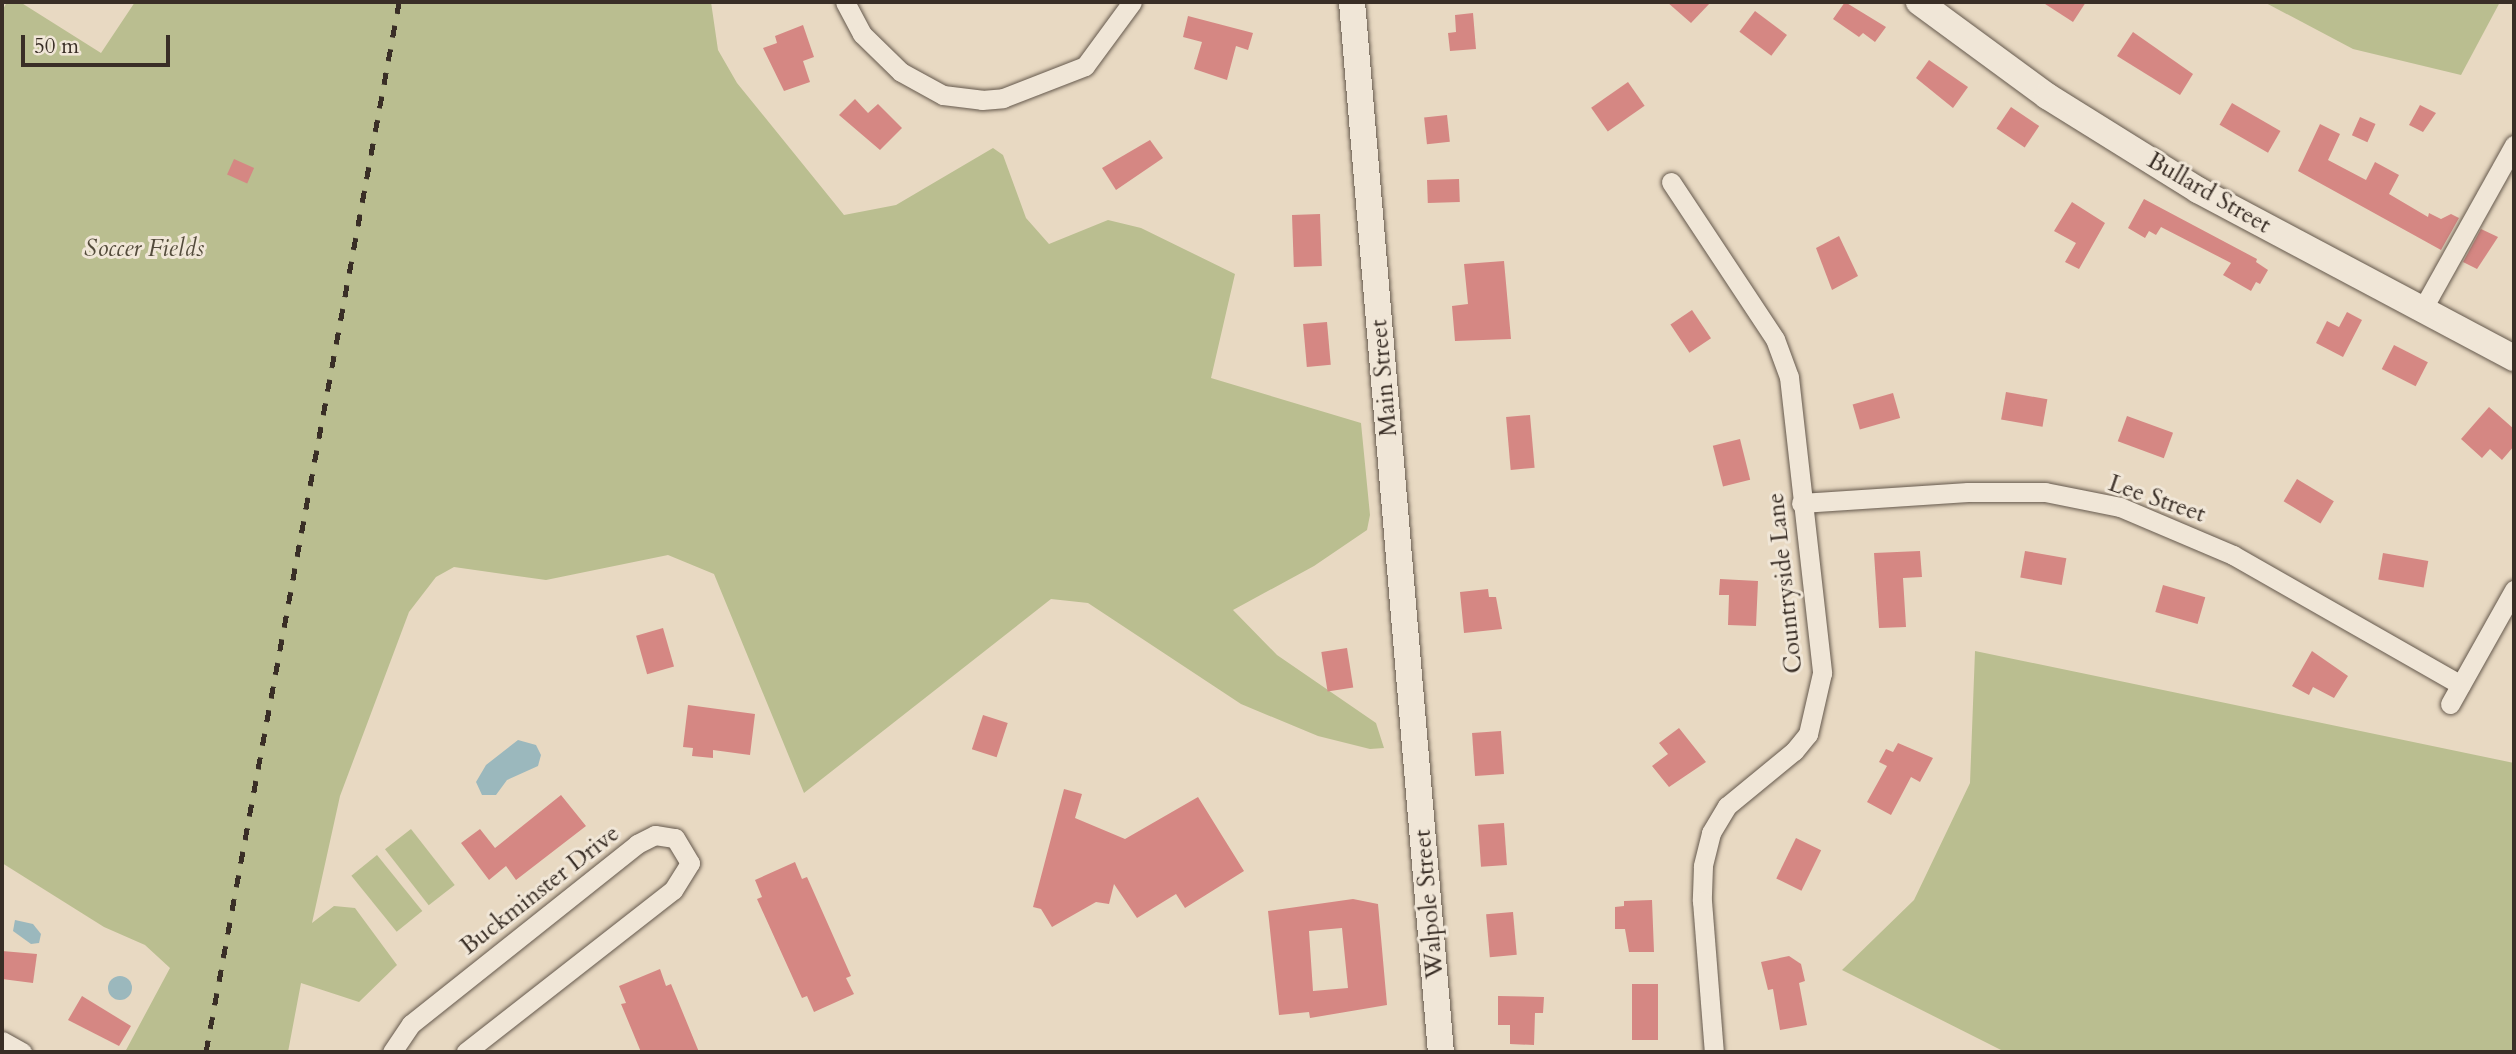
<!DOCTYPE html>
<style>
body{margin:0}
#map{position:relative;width:2516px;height:1054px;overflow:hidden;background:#e8d9c2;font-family:Cardo,serif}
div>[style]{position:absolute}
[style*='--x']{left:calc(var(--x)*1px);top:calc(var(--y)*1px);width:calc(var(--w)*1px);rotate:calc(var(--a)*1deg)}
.green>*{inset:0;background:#babe90;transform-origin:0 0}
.water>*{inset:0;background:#9bb8bd}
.round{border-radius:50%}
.building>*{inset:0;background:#d58783;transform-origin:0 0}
.roads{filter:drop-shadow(0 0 2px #65594d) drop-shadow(0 0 2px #65594d)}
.minor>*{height:19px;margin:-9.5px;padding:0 9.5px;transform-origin:9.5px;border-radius:9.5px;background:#f0e6d7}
.secondary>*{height:26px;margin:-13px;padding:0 13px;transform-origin:13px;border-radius:13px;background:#f0e6d7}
.rail>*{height:5px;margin-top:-2.5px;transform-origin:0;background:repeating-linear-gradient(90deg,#392e26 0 12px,transparent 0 24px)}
span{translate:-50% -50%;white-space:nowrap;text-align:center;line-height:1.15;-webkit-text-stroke:6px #f0e6d7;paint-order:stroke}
.street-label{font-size:24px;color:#392e26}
.park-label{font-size:24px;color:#534b3b;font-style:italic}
.frame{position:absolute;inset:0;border:4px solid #392e26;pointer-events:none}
.scale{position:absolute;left:21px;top:35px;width:149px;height:32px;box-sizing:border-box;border:4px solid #392e26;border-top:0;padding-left:9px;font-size:21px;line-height:24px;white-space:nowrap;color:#392e26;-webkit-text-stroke:5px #f0e6d7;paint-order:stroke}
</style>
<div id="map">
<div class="green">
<div style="clip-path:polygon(7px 2px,20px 2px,101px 53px,135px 2px,711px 2px,718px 50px,737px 83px,844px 215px,896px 205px,993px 148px,1003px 155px,1026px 218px,1049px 244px,1108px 220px,1141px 228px,1235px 274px,1211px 378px,1361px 423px,1370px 515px,1367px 530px,1314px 566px,1233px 610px,1277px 655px,1376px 723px,1384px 748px,1370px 749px,1318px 736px,1241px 704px,1088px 603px,1051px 599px,804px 793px,714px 574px,668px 555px,546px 580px,454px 567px,436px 577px,409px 612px,340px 796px,312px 923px,334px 906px,355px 908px,397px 965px,359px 1002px,301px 983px,288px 1052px,125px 1052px,170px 968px,145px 945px,104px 927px,2px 863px,2px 11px)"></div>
<div style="clip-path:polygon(2264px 2px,2500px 2px,2461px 75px,2353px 49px)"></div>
<div style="clip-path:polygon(1975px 651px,2514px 763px,2514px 1052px,2005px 1052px,1842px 970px,1914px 900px,1970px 783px)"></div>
<div style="left:411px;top:829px;width:71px;height:33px;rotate:52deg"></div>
<div style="left:377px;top:855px;width:72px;height:33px;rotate:51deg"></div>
</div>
<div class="water">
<div style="clip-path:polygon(518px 740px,536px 745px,541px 755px,538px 766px,507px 780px,496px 795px,482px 795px,476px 782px,486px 765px)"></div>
<div style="clip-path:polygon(15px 920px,33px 924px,41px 934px,39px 943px,31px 944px,13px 931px)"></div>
<div class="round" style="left:108px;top:976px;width:24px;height:24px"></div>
</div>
<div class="building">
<div style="clip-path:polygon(1667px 2px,1711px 2px,1691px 23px)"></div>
<div style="clip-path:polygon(1845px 2px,1886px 27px,1875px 42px,1863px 33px,1859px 37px,1833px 19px)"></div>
<div style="clip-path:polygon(2042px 2px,2086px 2px,2073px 22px)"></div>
<div style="left:1755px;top:11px;width:40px;height:26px;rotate:37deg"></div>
<div style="clip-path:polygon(1473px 13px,1476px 49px,1450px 51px,1448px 33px,1456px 32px,1455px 15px)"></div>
<div style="clip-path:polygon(1188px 16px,1253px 33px,1248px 50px,1236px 46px,1227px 80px,1194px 69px,1202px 42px,1183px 37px)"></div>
<div style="clip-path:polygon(803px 25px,814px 57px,803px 61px,810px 82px,784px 91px,763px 48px,777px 43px,775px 36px)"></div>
<div style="clip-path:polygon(2133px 32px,2193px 74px,2180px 95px,2117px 56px)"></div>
<div style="clip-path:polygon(1929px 60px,1968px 87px,1953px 108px,1916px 78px)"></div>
<div style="left:1628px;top:82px;width:29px;height:45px;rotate:55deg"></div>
<div style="clip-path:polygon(855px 99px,868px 113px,878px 104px,902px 128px,880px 150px,839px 115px)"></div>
<div style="left:2232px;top:103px;width:56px;height:25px;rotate:30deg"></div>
<div style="clip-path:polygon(2420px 105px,2436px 113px,2423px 132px,2409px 125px)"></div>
<div style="left:2011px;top:107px;width:34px;height:26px;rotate:34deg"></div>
<div style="left:1447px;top:115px;width:27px;height:23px;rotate:84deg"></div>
<div style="left:2360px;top:117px;width:17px;height:20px;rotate:24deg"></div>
<div style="clip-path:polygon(2320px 124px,2340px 134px,2328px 160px,2366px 180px,2375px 162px,2399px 175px,2389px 194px,2428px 217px,2429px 213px,2441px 219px,2451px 214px,2459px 218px,2441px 250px,2298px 171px)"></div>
<div style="clip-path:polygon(1150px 140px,1163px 158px,1116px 190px,1102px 168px)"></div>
<div style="left:234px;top:159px;width:22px;height:17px;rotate:24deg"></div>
<div style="left:1459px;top:179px;width:23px;height:32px;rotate:88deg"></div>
<div style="clip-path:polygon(2144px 199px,2257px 259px,2256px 262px,2268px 270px,2260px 284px,2256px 282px,2251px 291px,2223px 275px,2231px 263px,2161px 227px,2156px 235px,2149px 231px,2145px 238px,2128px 228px)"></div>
<div style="clip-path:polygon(2072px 202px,2105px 223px,2079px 269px,2065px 262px,2076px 243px,2054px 231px)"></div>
<div style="left:1320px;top:214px;width:52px;height:28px;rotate:88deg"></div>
<div style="clip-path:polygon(2481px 229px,2498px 237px,2477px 269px,2463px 262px)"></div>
<div style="clip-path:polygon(1839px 236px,1858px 276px,1832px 290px,1816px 248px)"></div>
<div style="clip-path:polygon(1504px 261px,1511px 339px,1455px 341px,1452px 306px,1468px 304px,1464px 264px)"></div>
<div style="left:1692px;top:310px;width:34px;height:26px;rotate:56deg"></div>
<div style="clip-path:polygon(2347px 312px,2362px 320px,2343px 357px,2316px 343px,2327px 321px,2339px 327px)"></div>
<div style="left:1327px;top:322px;width:43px;height:24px;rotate:85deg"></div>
<div style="left:2394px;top:345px;width:38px;height:27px;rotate:27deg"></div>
<div style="left:2006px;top:392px;width:42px;height:28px;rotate:10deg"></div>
<div style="left:1893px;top:393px;width:26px;height:42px;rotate:74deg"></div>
<div style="clip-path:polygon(2489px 407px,2514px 429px,2514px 446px,2502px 460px,2490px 449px,2482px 458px,2461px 439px)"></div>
<div style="left:1530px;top:415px;width:53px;height:24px;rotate:85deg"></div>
<div style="left:2127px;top:416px;width:49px;height:27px;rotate:20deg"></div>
<div style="left:1740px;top:439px;width:42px;height:28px;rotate:76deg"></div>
<div style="left:2297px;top:479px;width:43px;height:26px;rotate:31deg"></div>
<div style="clip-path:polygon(1920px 551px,1922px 577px,1903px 578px,1906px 627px,1879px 628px,1874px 553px)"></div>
<div style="left:2025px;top:551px;width:42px;height:27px;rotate:10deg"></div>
<div style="left:2383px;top:553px;width:46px;height:27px;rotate:10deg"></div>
<div style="clip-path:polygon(1720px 579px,1758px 581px,1756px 626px,1728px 625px,1729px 595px,1719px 595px)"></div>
<div style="left:2163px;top:585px;width:44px;height:28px;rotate:16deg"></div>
<div style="clip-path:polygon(1488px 589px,1489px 597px,1496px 597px,1502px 629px,1464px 633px,1460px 592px)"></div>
<div style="left:663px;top:628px;width:40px;height:28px;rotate:74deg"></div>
<div style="left:1347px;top:648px;width:40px;height:26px;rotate:81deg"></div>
<div style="clip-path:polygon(2312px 651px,2348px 676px,2334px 698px,2313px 687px,2309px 695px,2292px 686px)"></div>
<div style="clip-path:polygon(688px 705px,755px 714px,750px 755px,713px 750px,713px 758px,692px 756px,693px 748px,683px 747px)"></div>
<div style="left:983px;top:715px;width:26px;height:36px;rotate:18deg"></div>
<div style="clip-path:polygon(1679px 728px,1706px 762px,1669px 787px,1652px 766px,1668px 754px,1659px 743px)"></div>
<div style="left:1501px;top:731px;width:43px;height:29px;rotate:86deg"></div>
<div style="clip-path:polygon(1898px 743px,1933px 758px,1920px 782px,1911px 777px,1891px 815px,1867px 802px,1887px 766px,1879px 762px,1886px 749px,1893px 752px)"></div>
<div style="clip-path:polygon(1064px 789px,1082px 794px,1075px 818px,1125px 839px,1198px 797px,1244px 871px,1185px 908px,1176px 894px,1137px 918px,1114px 884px,1109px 904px,1096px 902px,1052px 927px,1041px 909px,1033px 907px)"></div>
<div style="clip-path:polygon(561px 795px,586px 826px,516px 880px,506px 866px,489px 880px,461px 843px,480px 829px,495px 848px)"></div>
<div style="left:1504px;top:823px;width:42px;height:26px;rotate:86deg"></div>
<div style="left:1796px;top:838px;width:28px;height:45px;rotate:26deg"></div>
<div style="clip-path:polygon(795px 862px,802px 879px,807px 877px,851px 976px,846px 978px,854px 994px,814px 1012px,807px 996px,802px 998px,757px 899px,762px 897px,755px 880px)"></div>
<div style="clip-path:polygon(evenodd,1353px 899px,1378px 904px,1387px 1005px,1310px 1018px,1309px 1012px,1279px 1015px,1268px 911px,1353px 899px,1342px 928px,1348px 988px,1313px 991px,1309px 931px,1342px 928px)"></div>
<div style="clip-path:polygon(1652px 900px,1654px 952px,1629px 952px,1625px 929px,1615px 929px,1615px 907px,1624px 906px,1624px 901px)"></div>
<div style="left:1513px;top:912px;width:43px;height:27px;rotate:85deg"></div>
<div style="clip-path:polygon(2px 951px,37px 954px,33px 983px,2px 979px)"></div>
<div style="clip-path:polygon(1789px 956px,1801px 964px,1805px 981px,1799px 983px,1807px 1025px,1780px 1030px,1773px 989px,1768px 990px,1761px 962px)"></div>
<div style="clip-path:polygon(660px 969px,666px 986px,671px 984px,699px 1052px,641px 1052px,621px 1004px,626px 1003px,619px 986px)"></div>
<div style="left:1632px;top:984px;width:26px;height:56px"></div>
<div style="clip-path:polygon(82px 996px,131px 1026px,119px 1046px,68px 1020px)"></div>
<div style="clip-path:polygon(1498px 996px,1544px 997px,1543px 1013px,1535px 1013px,1534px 1045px,1510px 1044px,1510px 1025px,1498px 1025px)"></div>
</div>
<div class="roads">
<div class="minor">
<div style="--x:845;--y:2;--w:36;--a:62"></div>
<div style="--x:862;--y:34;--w:54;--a:44.3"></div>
<div style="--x:901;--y:72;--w:48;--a:28.7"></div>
<div style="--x:943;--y:95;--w:39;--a:7"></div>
<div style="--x:982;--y:100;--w:21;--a:-5"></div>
<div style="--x:1003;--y:98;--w:88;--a:-21.3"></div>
<div style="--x:1085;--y:66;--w:79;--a:-53.7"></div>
<div style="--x:1671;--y:182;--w:188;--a:56.5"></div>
<div style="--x:1775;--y:339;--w:40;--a:69.8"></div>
<div style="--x:1789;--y:377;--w:298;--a:83.6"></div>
<div style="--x:1822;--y:673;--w:63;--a:102.9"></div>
<div style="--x:1808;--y:734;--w:22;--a:129"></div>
<div style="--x:1794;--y:751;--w:87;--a:140.6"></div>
<div style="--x:1727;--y:806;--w:31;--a:121"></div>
<div style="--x:1711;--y:833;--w:34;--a:104"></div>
<div style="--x:1703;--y:866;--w:35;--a:92"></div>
<div style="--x:1702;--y:901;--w:151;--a:85.5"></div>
<div style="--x:2423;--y:308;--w:187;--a:-60.8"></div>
<div style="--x:1801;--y:503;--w:167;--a:-3.8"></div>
<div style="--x:1968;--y:492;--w:77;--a:0"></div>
<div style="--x:2045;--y:492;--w:76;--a:11.3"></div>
<div style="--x:2120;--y:507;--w:123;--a:23"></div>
<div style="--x:2233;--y:555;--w:262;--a:29.7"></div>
<div style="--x:2450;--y:704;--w:131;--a:-60.7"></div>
<div style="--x:2;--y:1041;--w:23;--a:29"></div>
<div style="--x:392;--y:1052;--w:34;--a:-56"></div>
<div style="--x:411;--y:1024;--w:289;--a:-38.5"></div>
<div style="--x:637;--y:844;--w:20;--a:-27"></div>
<div style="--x:655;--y:835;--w:20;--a:9"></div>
<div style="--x:675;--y:838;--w:29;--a:59"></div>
<div style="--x:690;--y:863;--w:32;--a:122"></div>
<div style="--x:673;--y:890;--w:263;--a:142"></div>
</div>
<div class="secondary">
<div style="--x:1352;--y:2;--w:1054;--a:85.16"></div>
<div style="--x:1919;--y:2;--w:159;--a:36.3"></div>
<div style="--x:2047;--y:96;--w:178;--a:31.9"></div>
<div style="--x:2198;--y:190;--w:358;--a:28"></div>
</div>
</div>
<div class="rail">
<div style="--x:206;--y:1052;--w:1068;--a:-79.58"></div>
</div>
<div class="street-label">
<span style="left:2209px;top:193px;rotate:30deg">Bullard Street</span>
<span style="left:1384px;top:378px;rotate:-95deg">Main Street</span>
<span style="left:2157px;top:499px;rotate:19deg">Lee Street</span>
<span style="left:1785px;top:583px;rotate:-96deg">Countryside Lane</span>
<span style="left:540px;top:890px;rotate:-38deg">Buckminster Drive</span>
<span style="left:1429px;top:904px;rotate:-95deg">Walpole Street</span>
</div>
<div class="park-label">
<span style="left:144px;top:249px">Soccer Fields</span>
</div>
<div class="frame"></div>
<div class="scale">50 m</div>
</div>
